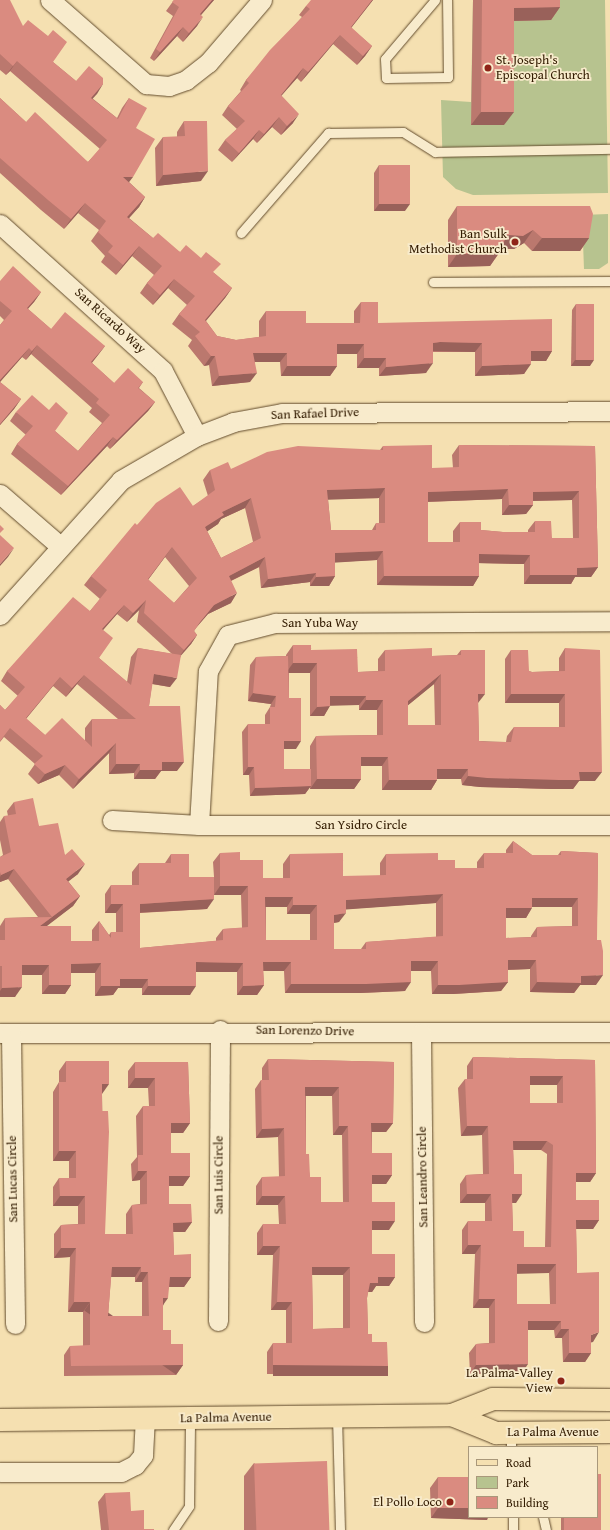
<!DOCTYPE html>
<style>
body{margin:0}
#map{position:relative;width:610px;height:1530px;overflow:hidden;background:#f5e0b1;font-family:"Gentium Book Plus",serif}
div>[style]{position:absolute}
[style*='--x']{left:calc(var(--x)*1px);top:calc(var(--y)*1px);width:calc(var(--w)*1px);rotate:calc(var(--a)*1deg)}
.green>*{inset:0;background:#b7c38f}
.roads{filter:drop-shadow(0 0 1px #634c2d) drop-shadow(0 0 1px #634c2d)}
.service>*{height:9px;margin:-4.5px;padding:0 4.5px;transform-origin:4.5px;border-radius:4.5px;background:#f8ebcc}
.minor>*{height:19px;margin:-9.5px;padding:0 9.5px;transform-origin:9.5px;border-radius:9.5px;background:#f8ebcc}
.primary>*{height:22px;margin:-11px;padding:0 11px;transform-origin:11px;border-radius:11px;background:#f5e0b1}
.wall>*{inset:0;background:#bb786e;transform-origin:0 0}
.shaded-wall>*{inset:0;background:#99615a;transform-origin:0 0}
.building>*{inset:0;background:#da8b80;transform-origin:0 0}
.dots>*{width:11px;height:11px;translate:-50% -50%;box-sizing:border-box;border:2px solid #f8ebcc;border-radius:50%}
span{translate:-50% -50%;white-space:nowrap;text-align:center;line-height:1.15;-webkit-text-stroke:3.5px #f8ebcc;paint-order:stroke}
.poi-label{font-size:13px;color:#321b01}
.left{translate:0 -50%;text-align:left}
.right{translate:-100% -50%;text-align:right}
.street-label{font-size:13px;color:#321b01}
.legend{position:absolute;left:468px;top:1446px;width:130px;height:72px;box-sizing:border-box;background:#f8ebcc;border:1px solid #a9987b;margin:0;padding:5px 7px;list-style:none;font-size:12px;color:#321b01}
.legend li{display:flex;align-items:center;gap:8px;height:20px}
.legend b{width:20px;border:1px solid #a9987b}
</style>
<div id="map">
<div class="green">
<div style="clip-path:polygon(473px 0,605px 0,608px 193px,473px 195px,456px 189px,443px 177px,441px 100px,471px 102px)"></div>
<div style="clip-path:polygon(608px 214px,608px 263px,599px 269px,584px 269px,582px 215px)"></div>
</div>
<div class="roads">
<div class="service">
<div style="--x:435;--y:0;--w:77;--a:130.3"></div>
<div style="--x:385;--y:59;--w:19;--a:87"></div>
<div style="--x:386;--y:78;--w:62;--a:-0.9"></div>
<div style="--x:448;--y:77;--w:77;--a:-90.7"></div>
<div style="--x:241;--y:233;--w:133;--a:-49"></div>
<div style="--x:328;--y:133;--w:75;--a:-0.8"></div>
<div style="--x:403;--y:132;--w:38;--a:32"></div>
<div style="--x:435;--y:152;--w:175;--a:-1"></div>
<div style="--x:433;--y:282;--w:177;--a:-0.3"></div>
<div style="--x:337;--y:1416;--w:114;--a:88.5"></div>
<div style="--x:511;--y:1433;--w:14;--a:90"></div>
<div style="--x:513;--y:1517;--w:13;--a:90"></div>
<div style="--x:543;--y:1517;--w:13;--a:77"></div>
<div style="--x:173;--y:1530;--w:29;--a:-56"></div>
<div style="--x:189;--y:1506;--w:88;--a:-89.3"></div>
</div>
<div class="minor">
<div style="--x:50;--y:0;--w:128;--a:41.2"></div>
<div style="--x:146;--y:84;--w:23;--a:5"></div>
<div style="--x:169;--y:86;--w:18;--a:-19"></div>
<div style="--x:186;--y:80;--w:28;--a:-38"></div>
<div style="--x:208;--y:63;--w:83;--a:-49.4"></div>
<div style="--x:0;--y:224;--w:219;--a:42"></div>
<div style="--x:163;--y:371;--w:73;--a:62.4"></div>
<div style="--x:0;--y:494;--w:79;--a:40.9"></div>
<div style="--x:0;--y:615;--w:181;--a:-48.1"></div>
<div style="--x:121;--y:480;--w:88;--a:-30.1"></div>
<div style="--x:197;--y:436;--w:39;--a:-21"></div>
<div style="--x:233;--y:422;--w:50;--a:-10.4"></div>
<div style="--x:282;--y:413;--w:328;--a:-0.3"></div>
<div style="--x:112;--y:820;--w:87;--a:3.3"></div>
<div style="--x:199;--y:825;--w:411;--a:0"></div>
<div style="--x:199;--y:825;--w:154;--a:-86.7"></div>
<div style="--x:208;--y:671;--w:41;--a:-60.9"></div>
<div style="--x:228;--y:635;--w:49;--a:-14.3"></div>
<div style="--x:275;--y:623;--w:335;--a:-0.3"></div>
<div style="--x:0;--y:1033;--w:610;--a:-0.09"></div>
<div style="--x:421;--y:1033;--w:289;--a:89.4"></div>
<div style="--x:11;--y:1034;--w:290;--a:89.2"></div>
<div style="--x:218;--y:1321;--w:291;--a:-89.6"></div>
<div style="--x:0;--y:1472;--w:121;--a:0"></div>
<div style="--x:121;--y:1472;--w:16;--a:-27"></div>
<div style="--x:135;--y:1465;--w:13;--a:-51"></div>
<div style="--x:143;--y:1455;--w:37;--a:-87"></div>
</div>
<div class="primary">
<div style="--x:452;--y:1415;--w:48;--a:22.2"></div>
<div style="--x:496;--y:1433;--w:114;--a:-0.5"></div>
<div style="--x:0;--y:1420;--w:452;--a:-0.6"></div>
<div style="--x:452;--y:1415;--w:44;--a:-21.3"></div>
<div style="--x:493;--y:1399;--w:117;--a:0.5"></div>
</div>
</div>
<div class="wall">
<div style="clip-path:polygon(0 0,53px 62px,76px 81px,103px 84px,92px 98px,117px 118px,122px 108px,129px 98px,136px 128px,129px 182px,145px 197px,139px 207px,129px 218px,153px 238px,180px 252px,214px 273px,232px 288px,225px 298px,206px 321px,217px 336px,236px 340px,259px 337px,259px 321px,266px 311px,306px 323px,354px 323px,354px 311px,361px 302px,378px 323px,552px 351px,546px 361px,531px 361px,524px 374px,475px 376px,475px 352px,433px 352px,426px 373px,379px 376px,379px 368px,357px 368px,357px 354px,337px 354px,337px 366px,330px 376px,281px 376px,280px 362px,255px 362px,250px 382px,212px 386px,209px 365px,204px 366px,188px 346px,192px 340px,172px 324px,179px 314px,187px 305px,168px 288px,153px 305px,140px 293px,147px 283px,154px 275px,132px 256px,116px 275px,101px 262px,105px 256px,91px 241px,99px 230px,78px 213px,64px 229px,41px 210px,0 173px,0 98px,26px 122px,88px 162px,100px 149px,10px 71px,6px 75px,0 70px)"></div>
<div style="clip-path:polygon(173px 0,214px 0,201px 15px,197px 26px,183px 42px,177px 36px,154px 61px,150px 58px,173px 16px,166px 11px,174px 0)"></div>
<div style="clip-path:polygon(373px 0,351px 28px,372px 46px,365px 56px,357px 65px,333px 44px,301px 82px,297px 78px,281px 96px,293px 123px,281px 135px,272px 127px,257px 143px,253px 139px,232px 162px,218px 150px,225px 140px,237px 129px,222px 115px,228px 106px,241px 91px,240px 90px,246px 80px,302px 17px,299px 15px,306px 6px)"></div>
<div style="clip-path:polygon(473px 0,560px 0,560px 7px,551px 20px,514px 21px,504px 125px,471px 125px)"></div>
<div style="clip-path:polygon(184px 121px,201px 181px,156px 186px,155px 148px,163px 137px,177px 137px,177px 132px)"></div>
<div style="clip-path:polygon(379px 165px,405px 211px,374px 211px,374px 173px)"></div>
<div style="clip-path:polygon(457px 206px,589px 238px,580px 251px,532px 251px,524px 243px,514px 249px,501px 249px,499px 253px,490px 266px,448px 267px,448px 220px)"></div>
<div style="clip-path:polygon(0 281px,41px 292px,34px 302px,28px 309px,51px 329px,105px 346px,98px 355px,92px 363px,114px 383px,143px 382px,139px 388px,155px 402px,148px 411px,110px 449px,107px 446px,61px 495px,11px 454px,17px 444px,26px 435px,10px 421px,16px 412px,55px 431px,78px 451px,102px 423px,89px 412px,92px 408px,31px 354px,26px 360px,22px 357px,0 382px,21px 399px,14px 409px,0 425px,0 325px,4px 320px,0 316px)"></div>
<div style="clip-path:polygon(576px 304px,590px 366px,571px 366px,572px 310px)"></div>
<div style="clip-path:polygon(evenodd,459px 445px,595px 446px,598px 567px,591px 577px,575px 577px,571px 584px,524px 584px,524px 564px,479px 563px,479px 576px,473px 586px,377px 585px,377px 560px,335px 562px,335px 576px,329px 586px,310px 586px,310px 582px,261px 588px,259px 567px,231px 581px,231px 603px,208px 614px,196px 628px,194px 631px,197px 635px,191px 644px,181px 655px,170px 687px,152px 684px,149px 706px,177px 771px,161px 771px,155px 779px,134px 779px,134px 773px,109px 774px,109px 753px,73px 789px,59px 775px,38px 784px,28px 774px,35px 764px,4px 737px,0 742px,0 705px,5px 710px,18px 696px,1px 681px,7px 671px,90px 611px,100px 599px,84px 585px,91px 576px,137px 525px,193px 506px,208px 496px,203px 480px,210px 470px,231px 469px,380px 450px,383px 446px,432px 468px,453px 468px,452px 455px,459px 445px,379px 498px,379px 523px,376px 523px,372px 530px,331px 530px,328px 499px,379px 498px,459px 445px,502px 499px,502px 515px,526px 514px,533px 505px,533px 501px,572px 500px,573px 538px,552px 538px,535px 521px,528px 530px,528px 532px,503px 532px,481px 530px,460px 522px,453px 531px,453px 542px,428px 542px,428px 502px,502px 499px,459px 445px,245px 508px,253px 542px,221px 558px,207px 531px,218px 524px,221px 519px,245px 508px,459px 445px,165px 557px,189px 586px,174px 603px,148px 580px,165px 557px,459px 445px,139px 610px,137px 622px,172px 654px,138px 648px,131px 657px,127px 682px,99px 658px,103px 630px,117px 614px,127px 622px,139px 610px,459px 445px,77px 684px,118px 719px,92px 719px,85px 728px,85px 741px,45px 735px,26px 719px,53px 686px,66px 697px,77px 684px)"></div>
<div style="clip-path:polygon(evenodd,293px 645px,311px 650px,358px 672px,378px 671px,378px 659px,385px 650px,432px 656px,457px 655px,461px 650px,478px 703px,479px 741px,506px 742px,507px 736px,514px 727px,559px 727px,559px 703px,505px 703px,505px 659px,511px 650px,529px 671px,532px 672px,559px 671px,559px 658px,565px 648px,595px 781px,579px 781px,573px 789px,552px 789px,480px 787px,462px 785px,461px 779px,437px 779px,437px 780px,431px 790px,382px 790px,382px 766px,361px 766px,361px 779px,354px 789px,310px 789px,310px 787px,305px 794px,250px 796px,249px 775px,243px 775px,242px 732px,248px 724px,265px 724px,265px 715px,270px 707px,271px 704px,248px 701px,250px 665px,256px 657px,286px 656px,286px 655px,293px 645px,289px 673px,310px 673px,310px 716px,324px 716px,330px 705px,359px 705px,359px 710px,377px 710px,377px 735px,316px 736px,310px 746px,310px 769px,284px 769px,284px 749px,296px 749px,289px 698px,289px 673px,293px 645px,434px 684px,435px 725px,408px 725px,408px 705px,434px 684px)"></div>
<div style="clip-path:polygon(evenodd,14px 802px,39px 826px,65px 855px,78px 874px,68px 881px,80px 896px,73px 906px,46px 926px,71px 941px,92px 941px,92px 930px,99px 921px,109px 935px,111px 932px,116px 932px,116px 913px,105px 913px,105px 894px,111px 885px,132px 885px,132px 872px,139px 863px,165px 863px,171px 854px,189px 877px,214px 877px,213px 862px,220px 853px,240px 860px,263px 878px,283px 878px,283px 864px,290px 854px,343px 876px,380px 876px,380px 863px,386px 854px,438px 860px,455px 868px,477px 868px,477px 862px,484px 853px,506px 853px,506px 850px,513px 841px,532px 855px,558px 855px,561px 851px,598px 853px,596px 985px,580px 985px,574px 993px,530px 992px,530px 969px,508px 970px,508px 982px,501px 991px,453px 994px,432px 994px,431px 971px,411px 971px,405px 991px,360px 993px,285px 993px,284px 971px,263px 971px,264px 985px,257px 995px,237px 995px,237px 972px,196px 972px,190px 995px,142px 995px,142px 988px,118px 988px,113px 995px,95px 996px,95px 973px,71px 973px,71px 985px,65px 994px,42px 994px,42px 975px,22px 975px,15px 997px,0 997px,0 926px,5px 918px,38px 917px,8px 879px,0 882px,0 857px,3px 855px,0 840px,0 822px,4px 816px,8px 816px,7px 811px,14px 802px,214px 895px,241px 895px,242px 928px,223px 929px,216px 938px,216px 941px,140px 948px,140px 913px,207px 909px,214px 895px,14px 802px,436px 903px,436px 937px,366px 942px,361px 949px,334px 949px,334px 923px,339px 922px,346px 909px,436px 903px,14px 802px,266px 907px,287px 907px,287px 914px,310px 914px,310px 940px,266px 940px,266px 907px,14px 802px,532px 907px,572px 907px,572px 926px,537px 927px,531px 936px,531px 937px,506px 938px,506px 918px,526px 918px,532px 907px)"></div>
<div style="clip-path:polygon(evenodd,473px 1057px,595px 1060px,596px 1173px,590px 1182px,576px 1182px,576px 1200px,599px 1220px,593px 1229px,576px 1229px,577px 1273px,593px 1342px,591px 1342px,591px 1353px,585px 1362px,563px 1362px,562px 1338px,555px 1338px,554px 1330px,528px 1330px,522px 1373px,470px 1374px,469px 1353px,476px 1344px,489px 1343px,489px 1308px,473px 1308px,475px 1254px,462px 1254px,462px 1230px,468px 1221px,485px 1221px,485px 1203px,460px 1203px,460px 1184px,466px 1175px,483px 1174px,482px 1135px,461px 1136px,458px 1088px,465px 1079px,467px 1079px,467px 1066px,473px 1057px,530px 1085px,557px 1085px,557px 1103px,530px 1103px,530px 1085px,473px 1057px,513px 1150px,541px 1150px,547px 1154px,545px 1247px,524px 1247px,513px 1231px,512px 1203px,516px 1203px,514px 1174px,513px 1150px,473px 1057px,517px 1273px,549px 1273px,550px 1304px,517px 1304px,517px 1273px)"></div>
<div style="clip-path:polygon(evenodd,268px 1059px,394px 1062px,393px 1123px,386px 1132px,372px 1132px,372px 1153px,392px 1175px,386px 1184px,372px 1184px,372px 1202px,389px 1230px,372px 1230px,372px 1254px,395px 1277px,389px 1286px,376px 1286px,372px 1292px,368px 1292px,367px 1298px,368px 1334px,372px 1342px,381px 1375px,267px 1374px,267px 1352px,273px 1343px,286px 1343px,286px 1310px,271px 1310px,273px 1255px,257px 1255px,257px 1233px,263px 1224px,279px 1224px,278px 1205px,256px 1205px,256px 1186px,262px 1177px,279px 1177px,278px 1137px,256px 1138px,255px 1089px,261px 1080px,262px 1080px,262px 1068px,268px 1059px,306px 1096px,332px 1096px,333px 1135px,342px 1135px,343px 1202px,321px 1202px,310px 1177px,306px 1154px,306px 1096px,268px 1059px,312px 1275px,343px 1275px,343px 1328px,313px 1329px,312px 1275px)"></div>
<div style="clip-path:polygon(evenodd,66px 1061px,102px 1094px,105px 1234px,126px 1234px,126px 1214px,132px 1205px,140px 1204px,140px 1180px,132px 1181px,131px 1164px,137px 1157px,136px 1116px,143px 1106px,149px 1106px,148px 1088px,128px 1088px,128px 1071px,135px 1062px,188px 1062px,190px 1123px,183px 1133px,171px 1133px,171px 1153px,190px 1176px,183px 1186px,169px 1186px,169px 1204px,192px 1222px,185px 1232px,173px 1232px,174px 1255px,191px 1277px,184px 1287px,169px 1287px,163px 1306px,163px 1330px,183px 1365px,176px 1375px,64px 1376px,64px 1355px,70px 1346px,83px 1346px,83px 1312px,68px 1312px,70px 1257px,54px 1258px,54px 1234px,61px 1225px,78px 1224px,78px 1206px,53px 1206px,53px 1187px,59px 1178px,69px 1178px,69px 1161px,53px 1161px,53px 1092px,59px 1082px,59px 1071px,66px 1061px,111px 1277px,135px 1277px,135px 1282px,142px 1282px,142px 1316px,108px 1316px,111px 1277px)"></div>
<div style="clip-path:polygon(254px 1463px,329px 1530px,244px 1530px,244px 1476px)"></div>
<div style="clip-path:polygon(438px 1477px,469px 1517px,488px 1517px,487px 1520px,431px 1518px,430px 1488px)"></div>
<div style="clip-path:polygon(105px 1493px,131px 1511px,144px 1529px,154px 1530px,101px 1530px,98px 1502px)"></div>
<div style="left:561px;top:1517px;width:36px;height:13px"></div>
</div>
<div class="shaded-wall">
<div style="clip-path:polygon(212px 0,214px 0,194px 23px,200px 14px)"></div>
<div style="clip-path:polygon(372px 0,373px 0,344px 37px,351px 27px)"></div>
<div style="clip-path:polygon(560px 7px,551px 20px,505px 21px,514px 8px)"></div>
<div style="clip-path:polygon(203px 17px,197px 26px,183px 42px,189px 33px)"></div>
<div style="clip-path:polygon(183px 27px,177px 36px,154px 61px,160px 52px)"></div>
<div style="clip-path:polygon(340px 35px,333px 44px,301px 82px,308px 72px)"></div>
<div style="clip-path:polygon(372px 46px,365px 56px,357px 65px,363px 56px)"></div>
<div style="clip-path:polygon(17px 61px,10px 71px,6px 75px,13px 66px)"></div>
<div style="clip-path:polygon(303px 68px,297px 78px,274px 104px,281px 95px)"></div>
<div style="clip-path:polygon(103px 84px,97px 94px,85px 107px,91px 98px)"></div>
<div style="clip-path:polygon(481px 112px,514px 112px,504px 125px,471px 125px)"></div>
<div style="clip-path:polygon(299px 114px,293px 123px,281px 135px,287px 126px)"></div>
<div style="clip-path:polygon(279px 117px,272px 127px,257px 143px,264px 134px)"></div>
<div style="clip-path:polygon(259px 130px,253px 139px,232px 162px,239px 153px)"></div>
<div style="clip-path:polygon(208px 171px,201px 181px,156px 186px,163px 175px)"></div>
<div style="clip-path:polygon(123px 177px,133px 177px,126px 186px)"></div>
<div style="clip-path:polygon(145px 197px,139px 207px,121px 227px,127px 217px)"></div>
<div style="clip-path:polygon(85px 203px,78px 213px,64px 229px,71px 219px)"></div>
<div style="clip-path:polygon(379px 204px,410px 204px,405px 211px,374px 211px)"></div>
<div style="clip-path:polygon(533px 230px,524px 243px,514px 249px,498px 248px,507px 235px)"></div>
<div style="clip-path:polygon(542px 238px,589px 238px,580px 251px,532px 251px)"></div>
<div style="clip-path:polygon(139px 246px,132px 256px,116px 275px,123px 265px)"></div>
<div style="clip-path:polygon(499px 253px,490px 266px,448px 267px,457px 254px)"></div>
<div style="clip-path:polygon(174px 279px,168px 288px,153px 305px,160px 295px)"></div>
<div style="clip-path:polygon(232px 288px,225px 298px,198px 330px,205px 320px)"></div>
<div style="clip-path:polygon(41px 292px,34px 302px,20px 317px,27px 308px)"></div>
<div style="clip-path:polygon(440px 342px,482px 343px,475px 352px,433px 351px,433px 343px)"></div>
<div style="clip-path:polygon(337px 344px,364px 344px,357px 354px,330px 354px)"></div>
<div style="clip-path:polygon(37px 345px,31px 354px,26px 360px,32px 351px)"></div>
<div style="clip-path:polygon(105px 346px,98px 355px,84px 372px,91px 362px)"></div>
<div style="clip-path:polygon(29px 348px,22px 357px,0 382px,0 380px)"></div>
<div style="clip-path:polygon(531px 351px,552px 351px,546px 361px,524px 361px)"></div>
<div style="clip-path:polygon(253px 353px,287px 353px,280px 362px,246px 362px)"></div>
<div style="clip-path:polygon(211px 356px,215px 356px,209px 365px,204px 366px)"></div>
<div style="clip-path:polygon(364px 358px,386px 358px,379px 368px,357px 368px)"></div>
<div style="clip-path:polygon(575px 360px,594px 360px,590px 366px,571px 366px)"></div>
<div style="clip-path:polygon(433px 363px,426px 373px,379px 376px,386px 367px)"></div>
<div style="clip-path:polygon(531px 364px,524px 374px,475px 376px,482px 366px)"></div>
<div style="clip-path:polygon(287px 366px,337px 366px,330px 376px,281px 376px)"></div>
<div style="clip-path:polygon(257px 373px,250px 382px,212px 386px,219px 376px)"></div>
<div style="clip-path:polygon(21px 399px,14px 409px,0 425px,0 424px)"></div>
<div style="clip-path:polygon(155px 402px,148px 411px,110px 449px,117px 440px)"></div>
<div style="clip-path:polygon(113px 437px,107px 446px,61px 495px,68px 486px)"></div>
<div style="clip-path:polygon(385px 488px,379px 498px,321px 500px,327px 490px)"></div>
<div style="clip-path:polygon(508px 489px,502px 499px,421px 502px,428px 492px)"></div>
<div style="clip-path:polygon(579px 491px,572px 500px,526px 501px,533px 492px)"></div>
<div style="clip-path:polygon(251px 498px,245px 508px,221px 519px,218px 524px,199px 537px,205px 527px,222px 512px)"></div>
<div style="clip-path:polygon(509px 505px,533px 505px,526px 514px,502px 515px)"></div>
<div style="clip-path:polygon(172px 547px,165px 557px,141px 589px,148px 579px)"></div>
<div style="clip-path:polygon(14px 548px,8px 557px,0 566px,0 564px)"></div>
<div style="clip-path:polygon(383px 551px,377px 560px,329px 563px,335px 553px)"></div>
<div style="clip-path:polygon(479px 554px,530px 555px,524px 564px,473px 563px)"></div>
<div style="clip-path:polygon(265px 557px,259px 567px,222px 585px,229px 576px)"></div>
<div style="clip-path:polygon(598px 567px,591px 577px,575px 577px,571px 584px,524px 584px,530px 575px,577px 568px)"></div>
<div style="clip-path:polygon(316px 573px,310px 582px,261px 588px,268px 579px)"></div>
<div style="clip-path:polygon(335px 576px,329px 586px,310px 586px,316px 577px)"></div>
<div style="clip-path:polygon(384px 576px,479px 576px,473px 586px,377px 585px)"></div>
<div style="clip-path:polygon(237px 593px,231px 603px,208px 614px,193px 631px,200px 622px,214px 605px)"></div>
<div style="clip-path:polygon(146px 600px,139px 610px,127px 622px,133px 613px)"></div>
<div style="clip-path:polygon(124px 605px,117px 614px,96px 638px,102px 629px)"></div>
<div style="clip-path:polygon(197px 635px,191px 644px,178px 659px,184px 650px)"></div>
<div style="clip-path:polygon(293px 663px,317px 663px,310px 673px,286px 673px)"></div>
<div style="clip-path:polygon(154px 674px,177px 678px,170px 687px,147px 683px)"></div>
<div style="clip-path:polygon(441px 674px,434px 684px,401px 711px,408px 701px)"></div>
<div style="clip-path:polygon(84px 675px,77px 684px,66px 697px,72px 688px)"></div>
<div style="clip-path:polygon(60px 677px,53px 686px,19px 727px,26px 718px)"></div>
<div style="clip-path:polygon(253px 693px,276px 696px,271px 704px,248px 701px)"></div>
<div style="clip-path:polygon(478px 694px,485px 694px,478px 703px)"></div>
<div style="clip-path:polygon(511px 694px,565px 694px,559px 703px,505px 703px)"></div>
<div style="clip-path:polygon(330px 696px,366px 696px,359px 705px,324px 706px)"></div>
<div style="clip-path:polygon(366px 700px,383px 700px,377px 710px,359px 710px)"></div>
<div style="clip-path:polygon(330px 706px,324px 716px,310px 716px,317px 707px)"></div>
<div style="clip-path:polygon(284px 741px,301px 741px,296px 749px,279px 749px)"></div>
<div style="clip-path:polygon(116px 743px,109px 753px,73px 789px,79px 779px)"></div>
<div style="clip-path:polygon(361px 757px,388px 757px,382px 766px,354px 766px)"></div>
<div style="clip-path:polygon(162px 762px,184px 762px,177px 771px,161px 771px,155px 779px,134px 779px,140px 770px)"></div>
<div style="clip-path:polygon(116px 764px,140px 764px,134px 773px,109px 774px)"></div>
<div style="clip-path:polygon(65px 765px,59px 775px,38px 784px,45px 774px)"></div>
<div style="clip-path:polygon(248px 767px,254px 767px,249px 775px,243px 775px)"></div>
<div style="clip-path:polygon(437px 769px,468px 769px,461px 779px,431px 779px)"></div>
<div style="clip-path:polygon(579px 772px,602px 772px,595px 781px,579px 781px,573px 789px,552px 789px,480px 787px,462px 785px,468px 776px)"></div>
<div style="clip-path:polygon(317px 779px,361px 779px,354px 789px,310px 789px)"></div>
<div style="clip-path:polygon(389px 780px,437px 780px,431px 790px,382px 790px)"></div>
<div style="clip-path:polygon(311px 786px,305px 794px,250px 796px,255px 788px)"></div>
<div style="clip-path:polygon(85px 864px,78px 874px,60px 888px,66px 879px)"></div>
<div style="clip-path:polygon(14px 869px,8px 879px,0 882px,0 877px,1px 875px)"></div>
<div style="clip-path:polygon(220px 886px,248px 886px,241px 895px,214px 895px)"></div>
<div style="clip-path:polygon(443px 894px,436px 903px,339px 910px,346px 900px)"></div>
<div style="clip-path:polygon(80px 896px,73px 906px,34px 936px,40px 926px)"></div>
<div style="clip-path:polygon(265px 897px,293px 897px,287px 907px,259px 907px)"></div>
<div style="clip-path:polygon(532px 898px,578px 898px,572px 907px,526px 907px)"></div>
<div style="clip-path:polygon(214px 899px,207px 909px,133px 913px,140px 904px)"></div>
<div style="clip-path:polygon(111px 904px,123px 904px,116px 913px,105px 913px)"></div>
<div style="clip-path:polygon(293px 905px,317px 905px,310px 914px,287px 914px)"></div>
<div style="clip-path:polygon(506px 908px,532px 908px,526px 918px,499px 918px)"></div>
<div style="clip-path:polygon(346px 913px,339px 922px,327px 924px,334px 915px)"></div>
<div style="clip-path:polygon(508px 960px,536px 960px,530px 969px,501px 970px)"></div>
<div style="clip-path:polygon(411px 961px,438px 961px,431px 971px,404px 971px)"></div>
<div style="clip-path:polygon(196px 962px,243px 963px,237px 972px,190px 972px)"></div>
<div style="clip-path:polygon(263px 962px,291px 962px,284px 971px,257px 971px)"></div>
<div style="clip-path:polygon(101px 963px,95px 973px,64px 973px,71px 964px)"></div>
<div style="clip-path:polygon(22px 965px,49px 965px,42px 975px,15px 975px)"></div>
<div style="clip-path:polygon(603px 975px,596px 985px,580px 985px,574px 993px,530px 992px,537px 982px,581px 976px)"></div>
<div style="clip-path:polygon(120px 979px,148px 979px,142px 988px,118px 988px,113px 995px,95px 996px,101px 986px)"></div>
<div style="clip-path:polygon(411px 982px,405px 991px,360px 993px,285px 993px,291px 984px)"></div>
<div style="clip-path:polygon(508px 982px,501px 991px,453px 994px,432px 994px,438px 985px)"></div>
<div style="clip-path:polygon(49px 985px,71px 985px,65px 994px,42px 994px)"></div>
<div style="clip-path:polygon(264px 985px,257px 995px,237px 995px,243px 986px)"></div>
<div style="clip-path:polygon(148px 986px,196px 986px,190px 995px,142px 995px)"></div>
<div style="clip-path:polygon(22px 987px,15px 997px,0 997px,0 991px,2px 988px)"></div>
<div style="clip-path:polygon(530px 1076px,563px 1076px,557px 1085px,523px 1085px)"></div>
<div style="clip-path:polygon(135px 1078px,155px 1078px,148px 1088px,128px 1088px)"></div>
<div style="clip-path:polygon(102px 1084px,109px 1084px,102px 1094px)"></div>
<div style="clip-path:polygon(305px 1087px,339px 1087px,332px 1096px,299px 1096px)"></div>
<div style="clip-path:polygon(171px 1123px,190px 1123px,183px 1133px,164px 1133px)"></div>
<div style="clip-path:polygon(371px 1123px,393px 1123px,386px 1132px,365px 1132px)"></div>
<div style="clip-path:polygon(339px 1126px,348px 1126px,342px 1135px,333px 1135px)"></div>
<div style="clip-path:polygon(467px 1126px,488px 1126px,482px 1135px,461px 1136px)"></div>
<div style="clip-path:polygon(284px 1128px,278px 1137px,256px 1138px,262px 1129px)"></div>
<div style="clip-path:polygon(513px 1141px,547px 1141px,541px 1150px,507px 1150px)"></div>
<div style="clip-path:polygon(59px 1151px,76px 1151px,69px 1161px,53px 1161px)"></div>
<div style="clip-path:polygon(138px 1171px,147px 1171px,140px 1180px,132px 1181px)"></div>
<div style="clip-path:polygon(576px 1173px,596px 1173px,590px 1182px,570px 1182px)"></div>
<div style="clip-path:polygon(372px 1175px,392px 1175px,386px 1184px,366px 1184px)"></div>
<div style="clip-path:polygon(169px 1176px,190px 1176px,183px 1186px,163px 1186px)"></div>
<div style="clip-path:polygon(467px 1194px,491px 1194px,485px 1203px,460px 1203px)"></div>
<div style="clip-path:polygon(512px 1194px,522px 1194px,516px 1203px,506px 1203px)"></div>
<div style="clip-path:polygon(60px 1196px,85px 1196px,78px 1206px,53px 1206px)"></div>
<div style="clip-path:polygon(262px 1196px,285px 1196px,278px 1205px,256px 1205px)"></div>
<div style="clip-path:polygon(576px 1220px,599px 1220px,593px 1229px,570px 1229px)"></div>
<div style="clip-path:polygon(372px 1221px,395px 1221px,389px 1230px,366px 1230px)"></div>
<div style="clip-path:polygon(192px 1222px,185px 1232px,167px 1232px,173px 1223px)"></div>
<div style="clip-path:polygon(468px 1245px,481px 1245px,475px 1254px,462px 1254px)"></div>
<div style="clip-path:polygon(263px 1246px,280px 1246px,273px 1255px,257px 1255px)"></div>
<div style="clip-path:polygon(61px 1248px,76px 1248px,70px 1257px,54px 1258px)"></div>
<div style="clip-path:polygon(517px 1264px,556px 1264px,549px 1273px,511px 1274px)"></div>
<div style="clip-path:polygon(112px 1267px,141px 1267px,135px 1277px,105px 1277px)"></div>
<div style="clip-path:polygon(312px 1267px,350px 1267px,343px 1275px,305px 1275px)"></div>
<div style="clip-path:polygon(141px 1272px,148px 1272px,142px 1282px,135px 1282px)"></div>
<div style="clip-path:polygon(170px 1277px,191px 1277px,184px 1287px,163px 1287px)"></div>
<div style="clip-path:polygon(378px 1277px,395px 1277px,389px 1286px,376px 1286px,372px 1292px,364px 1292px,370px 1283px)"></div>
<div style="clip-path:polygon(163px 1298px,168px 1298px,161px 1308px)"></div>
<div style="clip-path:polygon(479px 1299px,495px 1299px,489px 1308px,473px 1308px)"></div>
<div style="clip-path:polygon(74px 1302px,90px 1302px,83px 1312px,68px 1312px)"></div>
<div style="clip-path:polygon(277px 1302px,292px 1302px,286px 1310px,271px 1310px)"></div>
<div style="clip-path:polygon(528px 1321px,561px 1321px,554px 1330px,521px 1330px)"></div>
<div style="clip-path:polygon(561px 1329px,569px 1329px,562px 1338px,555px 1338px)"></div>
<div style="clip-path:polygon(599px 1332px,593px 1342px,585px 1344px,591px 1335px)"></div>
<div style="clip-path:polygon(569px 1353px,591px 1353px,585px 1362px,563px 1362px)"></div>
<div style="clip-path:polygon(528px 1364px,522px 1373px,470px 1374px,476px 1365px)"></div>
<div style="left:183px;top:1365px;width:12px;height:112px;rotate:125deg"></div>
<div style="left:273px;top:1365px;width:115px;height:11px"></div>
<div style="clip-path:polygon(438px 1508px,469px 1508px,469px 1517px,488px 1517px,487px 1520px,431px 1518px)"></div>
</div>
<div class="building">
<div style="clip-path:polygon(0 0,10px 0,23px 26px,28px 20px,48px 36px,53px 30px,67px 42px,53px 62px,76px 81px,89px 66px,103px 78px,103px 84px,91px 98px,118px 119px,129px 98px,147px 108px,136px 128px,155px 139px,133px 177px,123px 177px,145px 197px,127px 217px,153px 238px,158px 233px,180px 252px,186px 245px,201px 258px,206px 252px,221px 264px,213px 272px,232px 288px,205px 320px,217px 336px,236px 340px,266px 336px,266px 311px,306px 311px,306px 323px,360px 323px,361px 302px,378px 302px,378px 323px,552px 319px,552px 351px,531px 351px,531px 364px,482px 366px,482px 343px,440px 342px,433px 343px,433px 363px,386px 367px,386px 358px,364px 358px,364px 344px,337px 344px,337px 366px,287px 366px,287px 353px,253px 353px,257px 373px,219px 376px,215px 356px,211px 356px,195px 336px,200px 332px,179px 314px,195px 296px,174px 279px,160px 295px,147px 283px,162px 266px,139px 246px,123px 265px,108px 252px,113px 246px,98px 232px,106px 221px,85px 203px,71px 219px,48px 200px,0 158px,0 98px,26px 122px,35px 112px,88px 162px,107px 140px,17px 61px,13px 66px,0 54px)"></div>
<div style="clip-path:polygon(174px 0,212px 0,200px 14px,203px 17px,189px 33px,183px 27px,160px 52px,156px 49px,179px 7px,172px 2px)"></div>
<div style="clip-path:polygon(311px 0,372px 0,351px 27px,372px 46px,363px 56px,340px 35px,308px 72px,303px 68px,281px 95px,299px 114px,287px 126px,279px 117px,264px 134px,259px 130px,239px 153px,225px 140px,245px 121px,228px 106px,249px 83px,246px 80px,270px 50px,310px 9px,306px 6px)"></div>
<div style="clip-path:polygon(482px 0,560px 0,560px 7px,514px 8px,514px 112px,481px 112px)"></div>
<div style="clip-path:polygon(184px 121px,207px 121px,208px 171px,163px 175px,163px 137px,185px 136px)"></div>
<div style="left:379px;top:165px;width:31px;height:39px"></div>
<div style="clip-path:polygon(457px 206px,590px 206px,593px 214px,589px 238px,542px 238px,533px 230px,523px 236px,507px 235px,499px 253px,457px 254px)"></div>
<div style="clip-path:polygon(13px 266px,41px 292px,27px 308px,51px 329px,65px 312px,105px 346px,91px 362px,114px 383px,128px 368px,143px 382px,138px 388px,155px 402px,117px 440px,113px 437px,68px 486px,17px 444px,33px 426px,16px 412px,32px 395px,49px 410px,56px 402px,68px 413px,55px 431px,78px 451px,110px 415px,96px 403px,99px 399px,37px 345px,32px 351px,29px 348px,0 380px,0 325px,12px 311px,0 301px,0 281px)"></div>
<div style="left:576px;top:304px;width:18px;height:56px"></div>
<div style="clip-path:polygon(0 382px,21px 399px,0 424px)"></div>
<div style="clip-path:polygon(evenodd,432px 445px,432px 468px,459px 467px,459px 445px,595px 446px,598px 567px,577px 568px,577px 575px,530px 575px,530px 555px,479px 554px,479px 576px,384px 576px,383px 551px,335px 553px,335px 576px,316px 577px,316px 573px,268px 579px,265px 557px,229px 576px,237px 593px,214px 605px,200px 622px,194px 631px,197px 635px,184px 650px,144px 613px,146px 600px,133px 613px,124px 605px,102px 629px,113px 638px,99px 658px,131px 685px,138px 648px,181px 655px,177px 678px,154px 674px,149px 706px,180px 706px,184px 762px,162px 762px,162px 770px,140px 770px,140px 764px,116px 764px,116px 743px,79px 779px,65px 765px,45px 774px,34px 764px,43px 756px,10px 728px,0 741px,0 705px,5px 710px,25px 687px,7px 671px,73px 597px,90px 611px,107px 590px,91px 576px,135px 523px,137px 525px,156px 503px,180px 487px,193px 506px,215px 490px,210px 470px,228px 462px,231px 469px,267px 452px,298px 446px,383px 450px,383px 446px,432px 445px,385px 488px,385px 523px,376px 523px,376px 530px,331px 530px,327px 490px,385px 488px,432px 445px,508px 489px,509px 505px,533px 505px,533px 492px,579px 491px,579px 538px,552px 538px,551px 521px,535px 521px,535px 532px,503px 532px,481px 530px,481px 522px,460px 522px,460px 542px,428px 542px,428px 492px,508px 489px,432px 445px,251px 498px,261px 538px,221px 558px,205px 527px,224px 515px,222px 512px,251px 498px,432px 445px,172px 547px,197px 578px,174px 603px,148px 579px,172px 547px,432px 445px,84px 675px,136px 719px,92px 719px,92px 747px,62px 718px,45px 735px,26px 718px,60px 677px,72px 688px,84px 675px)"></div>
<div style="clip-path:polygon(0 525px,4px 529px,0 533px)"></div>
<div style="clip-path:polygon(0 535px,14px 548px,0 564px)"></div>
<div style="clip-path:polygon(evenodd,293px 645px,311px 645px,311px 650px,357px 649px,358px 672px,385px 671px,385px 650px,432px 648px,432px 656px,461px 655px,461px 650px,485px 650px,485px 694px,478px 694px,479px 741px,486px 742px,511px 742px,514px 727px,565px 727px,565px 694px,511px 694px,511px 650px,528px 650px,529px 671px,532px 672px,565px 671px,565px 648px,600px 650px,602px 772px,579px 772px,580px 780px,559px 780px,487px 778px,468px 776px,468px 769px,437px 769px,437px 780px,389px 780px,388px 757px,361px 757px,361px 779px,317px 779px,316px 736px,383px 735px,383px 700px,366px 700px,366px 696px,330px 696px,330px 706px,317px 707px,317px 663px,293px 663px,293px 645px,441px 674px,441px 725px,408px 725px,408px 701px,441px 674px)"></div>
<div style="clip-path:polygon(288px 656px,289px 698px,301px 698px,301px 741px,284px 741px,284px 769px,311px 769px,311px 786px,255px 788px,254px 767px,248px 767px,248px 724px,270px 724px,270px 707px,275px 707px,276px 696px,253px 693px,256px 657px)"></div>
<div style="clip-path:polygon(evenodd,33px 798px,39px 826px,58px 823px,65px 855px,72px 849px,85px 864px,66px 879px,80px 896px,40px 926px,71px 926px,71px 941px,99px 941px,99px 921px,111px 938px,111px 932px,123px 932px,123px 904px,111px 904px,111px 885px,139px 885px,139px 863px,171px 863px,171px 854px,189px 854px,189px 877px,214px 877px,214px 899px,140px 904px,140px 948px,223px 940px,223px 929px,248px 927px,248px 886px,220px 886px,220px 853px,240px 852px,240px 860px,263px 860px,263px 878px,290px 878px,290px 854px,343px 853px,343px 876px,386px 875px,386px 854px,438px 853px,438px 860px,455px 860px,455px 868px,484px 868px,484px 853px,513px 853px,513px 841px,532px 855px,561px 855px,561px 851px,598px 853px,597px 940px,601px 940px,603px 951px,603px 975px,581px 976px,581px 983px,537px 982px,536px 960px,508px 960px,508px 982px,459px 985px,438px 985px,438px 961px,411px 961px,411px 982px,366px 984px,291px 984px,291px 962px,263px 962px,264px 985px,243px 986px,243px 963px,196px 962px,196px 986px,148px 986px,148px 979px,120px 979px,120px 986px,101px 986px,101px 963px,71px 964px,71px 985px,49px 985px,49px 965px,22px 965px,22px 987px,2px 988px,2px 966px,0 966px,0 940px,5px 940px,5px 918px,52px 917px,14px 869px,1px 875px,0 872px,0 857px,11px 852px,4px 816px,16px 814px,14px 802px,33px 798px,443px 894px,443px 936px,366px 942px,366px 949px,334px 949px,334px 915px,346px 913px,346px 900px,443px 894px,33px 798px,265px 897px,293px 897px,293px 905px,317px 905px,317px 940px,266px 940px,265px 897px,33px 798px,532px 898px,578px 898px,578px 926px,537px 927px,537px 937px,506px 938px,506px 908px,532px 908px,532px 898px)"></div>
<div style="clip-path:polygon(evenodd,473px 1057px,595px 1060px,596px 1173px,576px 1173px,576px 1200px,599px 1200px,599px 1220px,576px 1220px,577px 1273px,599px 1272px,599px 1332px,591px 1335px,591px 1353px,569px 1353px,569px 1329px,561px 1329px,561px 1321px,528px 1321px,528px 1364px,476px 1365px,476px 1344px,495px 1343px,495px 1299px,479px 1299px,481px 1245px,468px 1245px,468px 1221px,492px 1221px,491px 1194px,467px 1194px,466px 1175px,489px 1174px,488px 1126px,467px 1126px,465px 1079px,473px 1079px,473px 1057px,530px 1076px,563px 1076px,563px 1103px,530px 1103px,530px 1076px,473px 1057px,513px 1141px,547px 1141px,553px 1145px,551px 1247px,524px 1247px,524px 1231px,513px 1231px,512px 1194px,522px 1194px,522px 1174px,514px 1174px,513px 1141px,473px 1057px,517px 1264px,556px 1264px,556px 1304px,517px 1304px,517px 1264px)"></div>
<div style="clip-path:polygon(evenodd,268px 1059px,394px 1062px,393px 1123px,371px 1123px,372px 1153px,392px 1153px,392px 1175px,372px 1175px,372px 1202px,395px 1202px,395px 1221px,372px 1221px,372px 1254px,395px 1254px,395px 1277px,378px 1277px,378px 1283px,370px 1283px,367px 1298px,368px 1334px,372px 1334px,372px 1342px,387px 1342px,388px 1366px,273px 1365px,273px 1343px,292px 1343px,292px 1302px,277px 1302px,280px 1246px,263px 1246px,263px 1224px,286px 1224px,285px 1196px,262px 1196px,262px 1177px,285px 1176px,284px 1128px,262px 1129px,261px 1080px,269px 1080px,268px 1059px,305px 1087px,339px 1087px,339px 1126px,348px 1126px,349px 1202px,321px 1202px,321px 1177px,310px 1177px,309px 1154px,306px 1154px,305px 1087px,268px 1059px,312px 1267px,350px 1267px,350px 1328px,313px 1329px,312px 1267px)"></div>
<div style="clip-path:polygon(evenodd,66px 1061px,109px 1061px,109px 1084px,102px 1084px,102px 1111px,108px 1111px,109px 1132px,105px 1234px,133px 1234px,132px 1205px,147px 1204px,147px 1171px,138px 1171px,138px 1155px,143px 1155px,143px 1106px,155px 1106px,155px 1078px,135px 1078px,135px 1062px,188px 1062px,190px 1123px,171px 1123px,171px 1153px,190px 1153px,190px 1176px,169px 1176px,169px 1204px,191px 1204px,192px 1222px,173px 1223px,174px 1255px,191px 1254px,191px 1277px,170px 1277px,168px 1298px,163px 1298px,163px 1330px,171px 1330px,171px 1344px,183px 1344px,183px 1365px,71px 1366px,70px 1346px,90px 1345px,90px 1302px,74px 1302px,76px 1248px,61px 1248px,61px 1225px,85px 1224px,85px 1196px,60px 1196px,59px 1178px,76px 1178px,76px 1151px,59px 1151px,59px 1082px,66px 1082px,66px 1061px,112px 1267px,141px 1267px,141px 1272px,148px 1272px,149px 1316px,108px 1316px,112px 1267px)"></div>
<div style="left:327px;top:1461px;width:69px;height:73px;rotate:88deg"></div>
<div style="clip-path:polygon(597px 1474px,601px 1474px,601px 1530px,564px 1530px,564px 1517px,597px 1517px)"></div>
<div style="left:438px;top:1477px;width:31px;height:31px"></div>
<div style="clip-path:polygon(130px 1492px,131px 1511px,144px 1510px,144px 1529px,154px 1529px,154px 1530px,109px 1530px,105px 1493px)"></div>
</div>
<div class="dots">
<div style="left:488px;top:68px;background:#8f2418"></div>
<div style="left:515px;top:242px;background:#8f2418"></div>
<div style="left:561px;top:1381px;background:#8f2418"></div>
<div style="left:450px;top:1502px;background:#8f2418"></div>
</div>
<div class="poi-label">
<span class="left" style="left:496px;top:68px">St. Joseph's<br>Episcopal Church</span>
<span class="right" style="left:507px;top:242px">Ban Sulk<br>Methodist Church</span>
<span class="right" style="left:553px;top:1381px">La Palma-Valley<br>View</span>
<span class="right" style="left:442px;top:1502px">El Pollo Loco</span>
</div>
<div class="street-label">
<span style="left:110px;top:321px;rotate:42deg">San Ricardo Way</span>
<span style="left:315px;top:414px;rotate:-2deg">San Rafael Drive</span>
<span style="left:320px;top:623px">San Yuba Way</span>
<span style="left:361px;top:825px">San Ysidro Circle</span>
<span style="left:305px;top:1031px;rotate:1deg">San Lorenzo Drive</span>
<span style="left:219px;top:1175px;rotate:-90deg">San Luis Circle</span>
<span style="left:423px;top:1177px;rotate:-91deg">San Leandro Circle</span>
<span style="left:13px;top:1179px;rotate:-91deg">San Lucas Circle</span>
<span style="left:226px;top:1418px;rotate:-1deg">La Palma Avenue</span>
<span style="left:553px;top:1432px">La Palma Avenue</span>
</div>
<ul class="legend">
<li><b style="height:5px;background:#f5e0b1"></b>Road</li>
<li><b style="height:11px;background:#b7c38f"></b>Park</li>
<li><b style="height:11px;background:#da8b80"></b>Building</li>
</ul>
</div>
